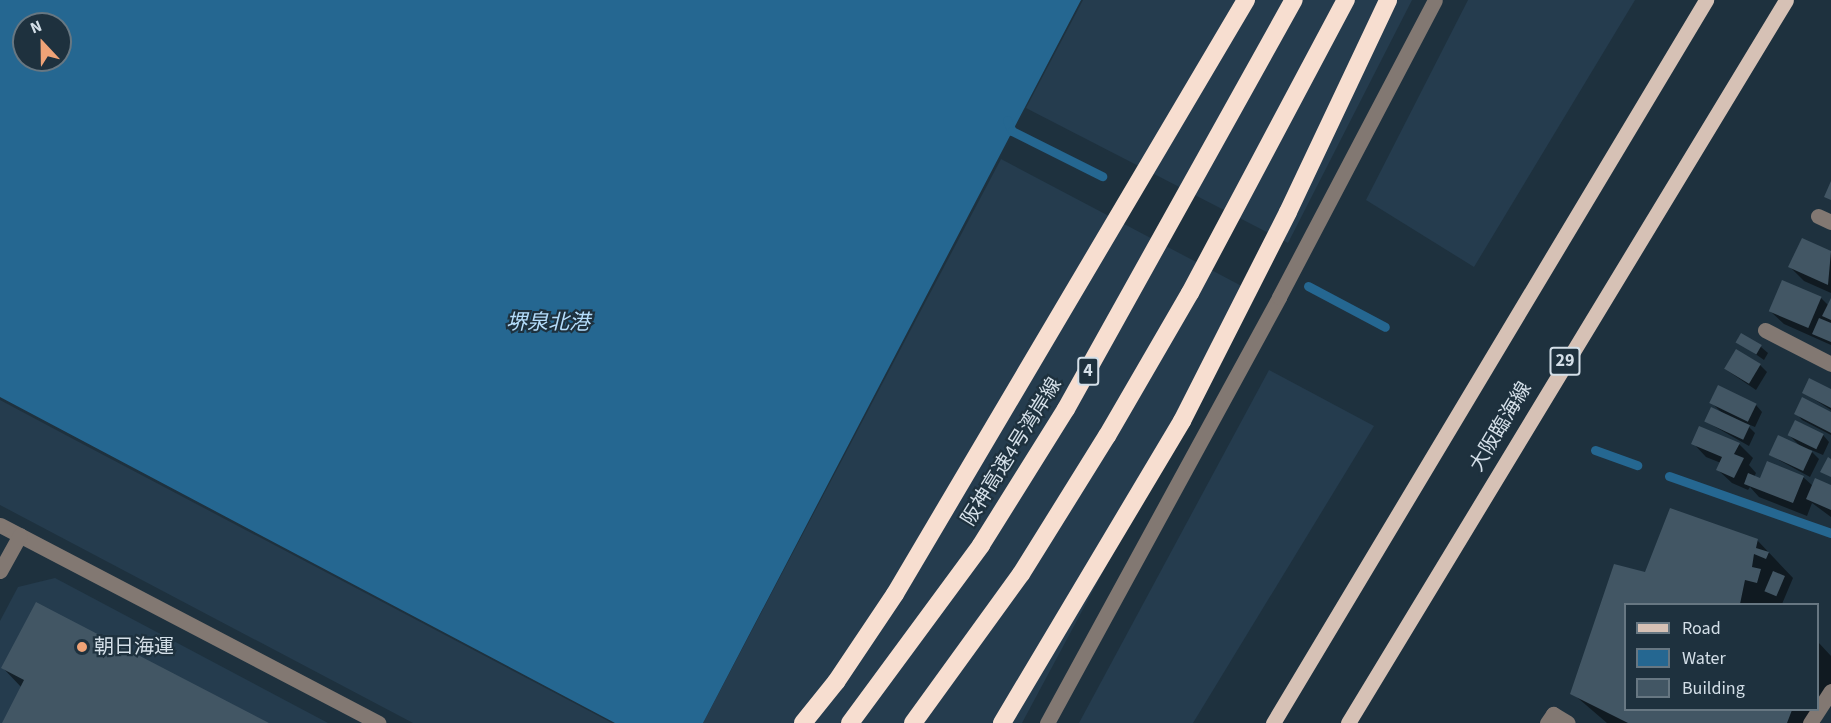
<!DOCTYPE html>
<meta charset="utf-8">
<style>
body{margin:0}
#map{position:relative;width:1831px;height:723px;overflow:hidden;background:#1e313e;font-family:"Source Sans 3","Noto Sans JP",sans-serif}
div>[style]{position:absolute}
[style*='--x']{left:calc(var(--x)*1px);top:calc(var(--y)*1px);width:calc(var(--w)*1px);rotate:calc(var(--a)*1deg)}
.built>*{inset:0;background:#253c4e}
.water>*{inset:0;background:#256791}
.shadow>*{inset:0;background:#0007}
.stream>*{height:9px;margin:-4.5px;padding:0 4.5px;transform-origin:4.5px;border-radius:4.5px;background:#256791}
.building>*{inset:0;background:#425664;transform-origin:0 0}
.minor>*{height:15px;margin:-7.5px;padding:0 7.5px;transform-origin:7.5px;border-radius:7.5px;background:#827872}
.major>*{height:15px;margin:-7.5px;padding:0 7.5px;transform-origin:7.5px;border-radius:7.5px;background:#d6c1b5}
.highway>*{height:18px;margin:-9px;padding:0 9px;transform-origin:9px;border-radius:9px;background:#f7ded0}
.dots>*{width:16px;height:16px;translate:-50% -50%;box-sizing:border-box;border:3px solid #1e313e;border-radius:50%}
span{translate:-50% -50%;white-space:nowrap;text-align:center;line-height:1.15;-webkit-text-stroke:4.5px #1e313e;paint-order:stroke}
.shield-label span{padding:2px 4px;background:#1e313e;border:2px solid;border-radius:4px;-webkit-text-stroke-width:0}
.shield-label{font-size:18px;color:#d4dfe8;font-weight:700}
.street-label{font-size:20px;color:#d4dfe8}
.poi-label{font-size:20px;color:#d4dfe8}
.left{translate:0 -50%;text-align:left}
.water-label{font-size:21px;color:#b5ddfb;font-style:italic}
.legend{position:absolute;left:1624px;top:603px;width:195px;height:108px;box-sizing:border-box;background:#1e313e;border:2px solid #677782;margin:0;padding:8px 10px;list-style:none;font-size:18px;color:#d4dfe8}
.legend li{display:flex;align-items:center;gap:12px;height:30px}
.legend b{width:30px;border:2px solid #677782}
.north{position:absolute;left:12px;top:12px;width:60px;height:60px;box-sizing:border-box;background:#1e313e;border:2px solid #677782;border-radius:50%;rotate:338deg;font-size:16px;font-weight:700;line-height:24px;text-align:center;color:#d4dfe8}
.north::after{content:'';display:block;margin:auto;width:21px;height:27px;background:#efa377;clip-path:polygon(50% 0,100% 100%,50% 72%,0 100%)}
</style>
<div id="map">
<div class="built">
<div style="clip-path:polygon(1083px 0,1412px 0,1288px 243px,1026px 108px)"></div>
<div style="clip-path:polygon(1468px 0,1635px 0,1474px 267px,1366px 200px)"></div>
<div style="clip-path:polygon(1001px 159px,1253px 292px,1022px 723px,703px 723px)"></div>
<div style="clip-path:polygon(1269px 370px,1374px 426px,1193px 723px,1079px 723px)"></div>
<div style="clip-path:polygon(0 400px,75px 440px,612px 723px,413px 723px,0 505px)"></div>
<div style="clip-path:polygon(55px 578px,328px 723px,0 723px,0 621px,18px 587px)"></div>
</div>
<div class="water">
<div style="clip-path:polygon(evenodd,0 0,1081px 0,703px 723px,615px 723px,0 397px,0 0,24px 24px,60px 24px,60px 60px,24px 60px,24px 24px)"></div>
</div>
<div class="shadow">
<div style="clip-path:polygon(1802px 240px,1831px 253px,1831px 293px,1804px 281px,1790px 267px)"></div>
<div style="clip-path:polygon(1821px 298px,1829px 306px,1831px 301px,1831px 345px,1784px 324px,1770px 311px)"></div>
<div style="clip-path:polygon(1738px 342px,1761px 347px,1768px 353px,1764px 360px)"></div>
<div style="clip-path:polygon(1760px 365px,1767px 372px,1756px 390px,1725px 369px)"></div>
<div style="clip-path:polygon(1831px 390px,1831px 410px,1804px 393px)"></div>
<div style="clip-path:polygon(1711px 402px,1756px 405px,1762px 412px,1755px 427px,1745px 423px,1755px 433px,1749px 446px,1705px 421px,1722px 413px)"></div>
<div style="clip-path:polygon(1796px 413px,1831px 414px,1831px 435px,1802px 420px)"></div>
<div style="clip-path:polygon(1789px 435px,1823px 435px,1829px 442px,1823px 455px,1809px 449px,1819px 459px,1810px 477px,1770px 455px,1800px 446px)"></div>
<div style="clip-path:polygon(1693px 443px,1739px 444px,1753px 458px,1749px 465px,1756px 473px,1754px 477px,1761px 480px,1803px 477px,1813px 486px,1831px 487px,1831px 517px,1812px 503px,1807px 516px,1759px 497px,1750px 487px,1748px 490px,1732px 483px,1718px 470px,1721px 463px,1706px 457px)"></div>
<div style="clip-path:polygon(1757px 540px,1793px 578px,1782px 604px,1626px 604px,1626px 710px,1818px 710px,1818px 642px,1831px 656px,1831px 692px,1820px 723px,1607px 723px,1572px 693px,1615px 566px,1646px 574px)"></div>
<div style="clip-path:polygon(3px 668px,266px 723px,3px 723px,22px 688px)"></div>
</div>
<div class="stream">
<div style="--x:1007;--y:120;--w:12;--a:66"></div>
<div style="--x:1012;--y:131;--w:101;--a:26.6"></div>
<div style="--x:1308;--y:286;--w:87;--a:28"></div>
<div style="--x:1595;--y:450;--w:45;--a:19.7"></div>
<div style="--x:1669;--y:476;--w:172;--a:19.4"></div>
</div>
<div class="building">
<div style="clip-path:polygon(1831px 181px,1831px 200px,1824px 197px)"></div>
<div style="clip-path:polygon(1802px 238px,1831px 251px,1828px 285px,1788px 267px)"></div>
<div style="left:1782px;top:280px;width:43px;height:34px;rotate:23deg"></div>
<div style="clip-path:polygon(1831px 298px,1831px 320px,1822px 316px)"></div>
<div style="clip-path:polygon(1819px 318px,1831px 323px,1831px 342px,1812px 334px)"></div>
<div style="left:1741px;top:333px;width:24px;height:11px;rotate:30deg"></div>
<div style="left:1736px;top:349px;width:29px;height:23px;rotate:31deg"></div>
<div style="clip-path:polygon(1809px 378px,1831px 389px,1831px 408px,1802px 393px)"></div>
<div style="left:1718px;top:385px;width:43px;height:20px;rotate:26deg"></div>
<div style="clip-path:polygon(1802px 397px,1831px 412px,1831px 433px,1794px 414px)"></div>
<div style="left:1711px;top:407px;width:43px;height:16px;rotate:25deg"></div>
<div style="left:1795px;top:420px;width:32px;height:17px;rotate:26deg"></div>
<div style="clip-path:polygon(1699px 426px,1740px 443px,1734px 454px,1744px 458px,1734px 478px,1716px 470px,1722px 457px,1691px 444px)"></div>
<div style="left:1778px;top:435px;width:38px;height:22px;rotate:25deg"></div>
<div style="clip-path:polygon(1828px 457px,1831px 459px,1831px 477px,1820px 472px)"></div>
<div style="clip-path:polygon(1767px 461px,1804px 476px,1793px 503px,1744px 484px,1748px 473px,1760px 478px)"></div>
<div style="clip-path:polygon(1815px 478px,1831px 485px,1831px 510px,1806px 499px)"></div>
<div style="clip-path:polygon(1670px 508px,1758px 539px,1756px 548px,1769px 552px,1766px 559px,1754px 554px,1752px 567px,1761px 569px,1757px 583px,1745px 580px,1740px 604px,1626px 604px,1626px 710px,1792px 710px,1787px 723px,1628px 723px,1570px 694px,1614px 564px,1645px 572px)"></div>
<div style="left:1773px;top:571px;width:13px;height:22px;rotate:23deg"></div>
<div style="clip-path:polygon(36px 602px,59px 614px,269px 723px,2px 723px,24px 680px,1px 668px)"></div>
</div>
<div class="minor">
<div style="--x:1818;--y:216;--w:14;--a:25"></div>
<div style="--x:1765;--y:330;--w:74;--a:27.3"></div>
<div style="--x:0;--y:525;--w:427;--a:27.6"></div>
<div style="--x:0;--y:571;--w:41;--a:-60.9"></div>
<div style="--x:1047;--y:723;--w:485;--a:-61.4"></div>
<div style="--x:1279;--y:297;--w:335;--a:-62.3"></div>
<div style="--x:1547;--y:723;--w:11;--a:-56"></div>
<div style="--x:1553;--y:714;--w:17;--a:31"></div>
<div style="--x:1810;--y:723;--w:38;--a:-57"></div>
</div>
<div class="major">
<div style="--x:1273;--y:723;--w:843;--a:-59.08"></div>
<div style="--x:1348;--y:723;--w:845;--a:-58.79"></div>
</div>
<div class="highway">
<div style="--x:803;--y:723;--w:53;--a:-51.2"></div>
<div style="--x:836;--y:682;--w:106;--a:-56.2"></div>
<div style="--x:895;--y:594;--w:690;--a:-59.42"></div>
<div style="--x:850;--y:723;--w:221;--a:-53.6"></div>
<div style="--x:981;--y:545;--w:160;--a:-58"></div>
<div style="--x:1066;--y:409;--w:468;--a:-60.9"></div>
<div style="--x:913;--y:723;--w:184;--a:-54.1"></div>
<div style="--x:1021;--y:574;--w:163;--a:-58.1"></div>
<div style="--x:1107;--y:436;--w:165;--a:-59.9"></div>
<div style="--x:1190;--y:293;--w:332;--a:-62"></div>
<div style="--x:1002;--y:723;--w:352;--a:-59.2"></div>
<div style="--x:1182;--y:421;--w:234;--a:-63.1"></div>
<div style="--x:1288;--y:212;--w:234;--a:-64.7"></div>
</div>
<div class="dots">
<div style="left:82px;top:647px;background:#efa377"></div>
</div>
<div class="shield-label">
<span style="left:1565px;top:361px">29</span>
<span style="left:1088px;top:371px">4</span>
</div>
<div class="street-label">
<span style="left:1501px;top:427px;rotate:-59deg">大阪臨海線</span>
<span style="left:1012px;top:452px;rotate:-58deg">阪神高速4号湾岸線</span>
</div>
<div class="poi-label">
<span class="left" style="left:94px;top:647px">朝日海運</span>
</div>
<div class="water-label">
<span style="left:548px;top:322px">堺泉北港</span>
</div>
<ul class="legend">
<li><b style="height:8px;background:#d6c1b5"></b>Road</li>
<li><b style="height:16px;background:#256791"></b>Water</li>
<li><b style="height:16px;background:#425664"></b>Building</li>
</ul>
<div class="north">N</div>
</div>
